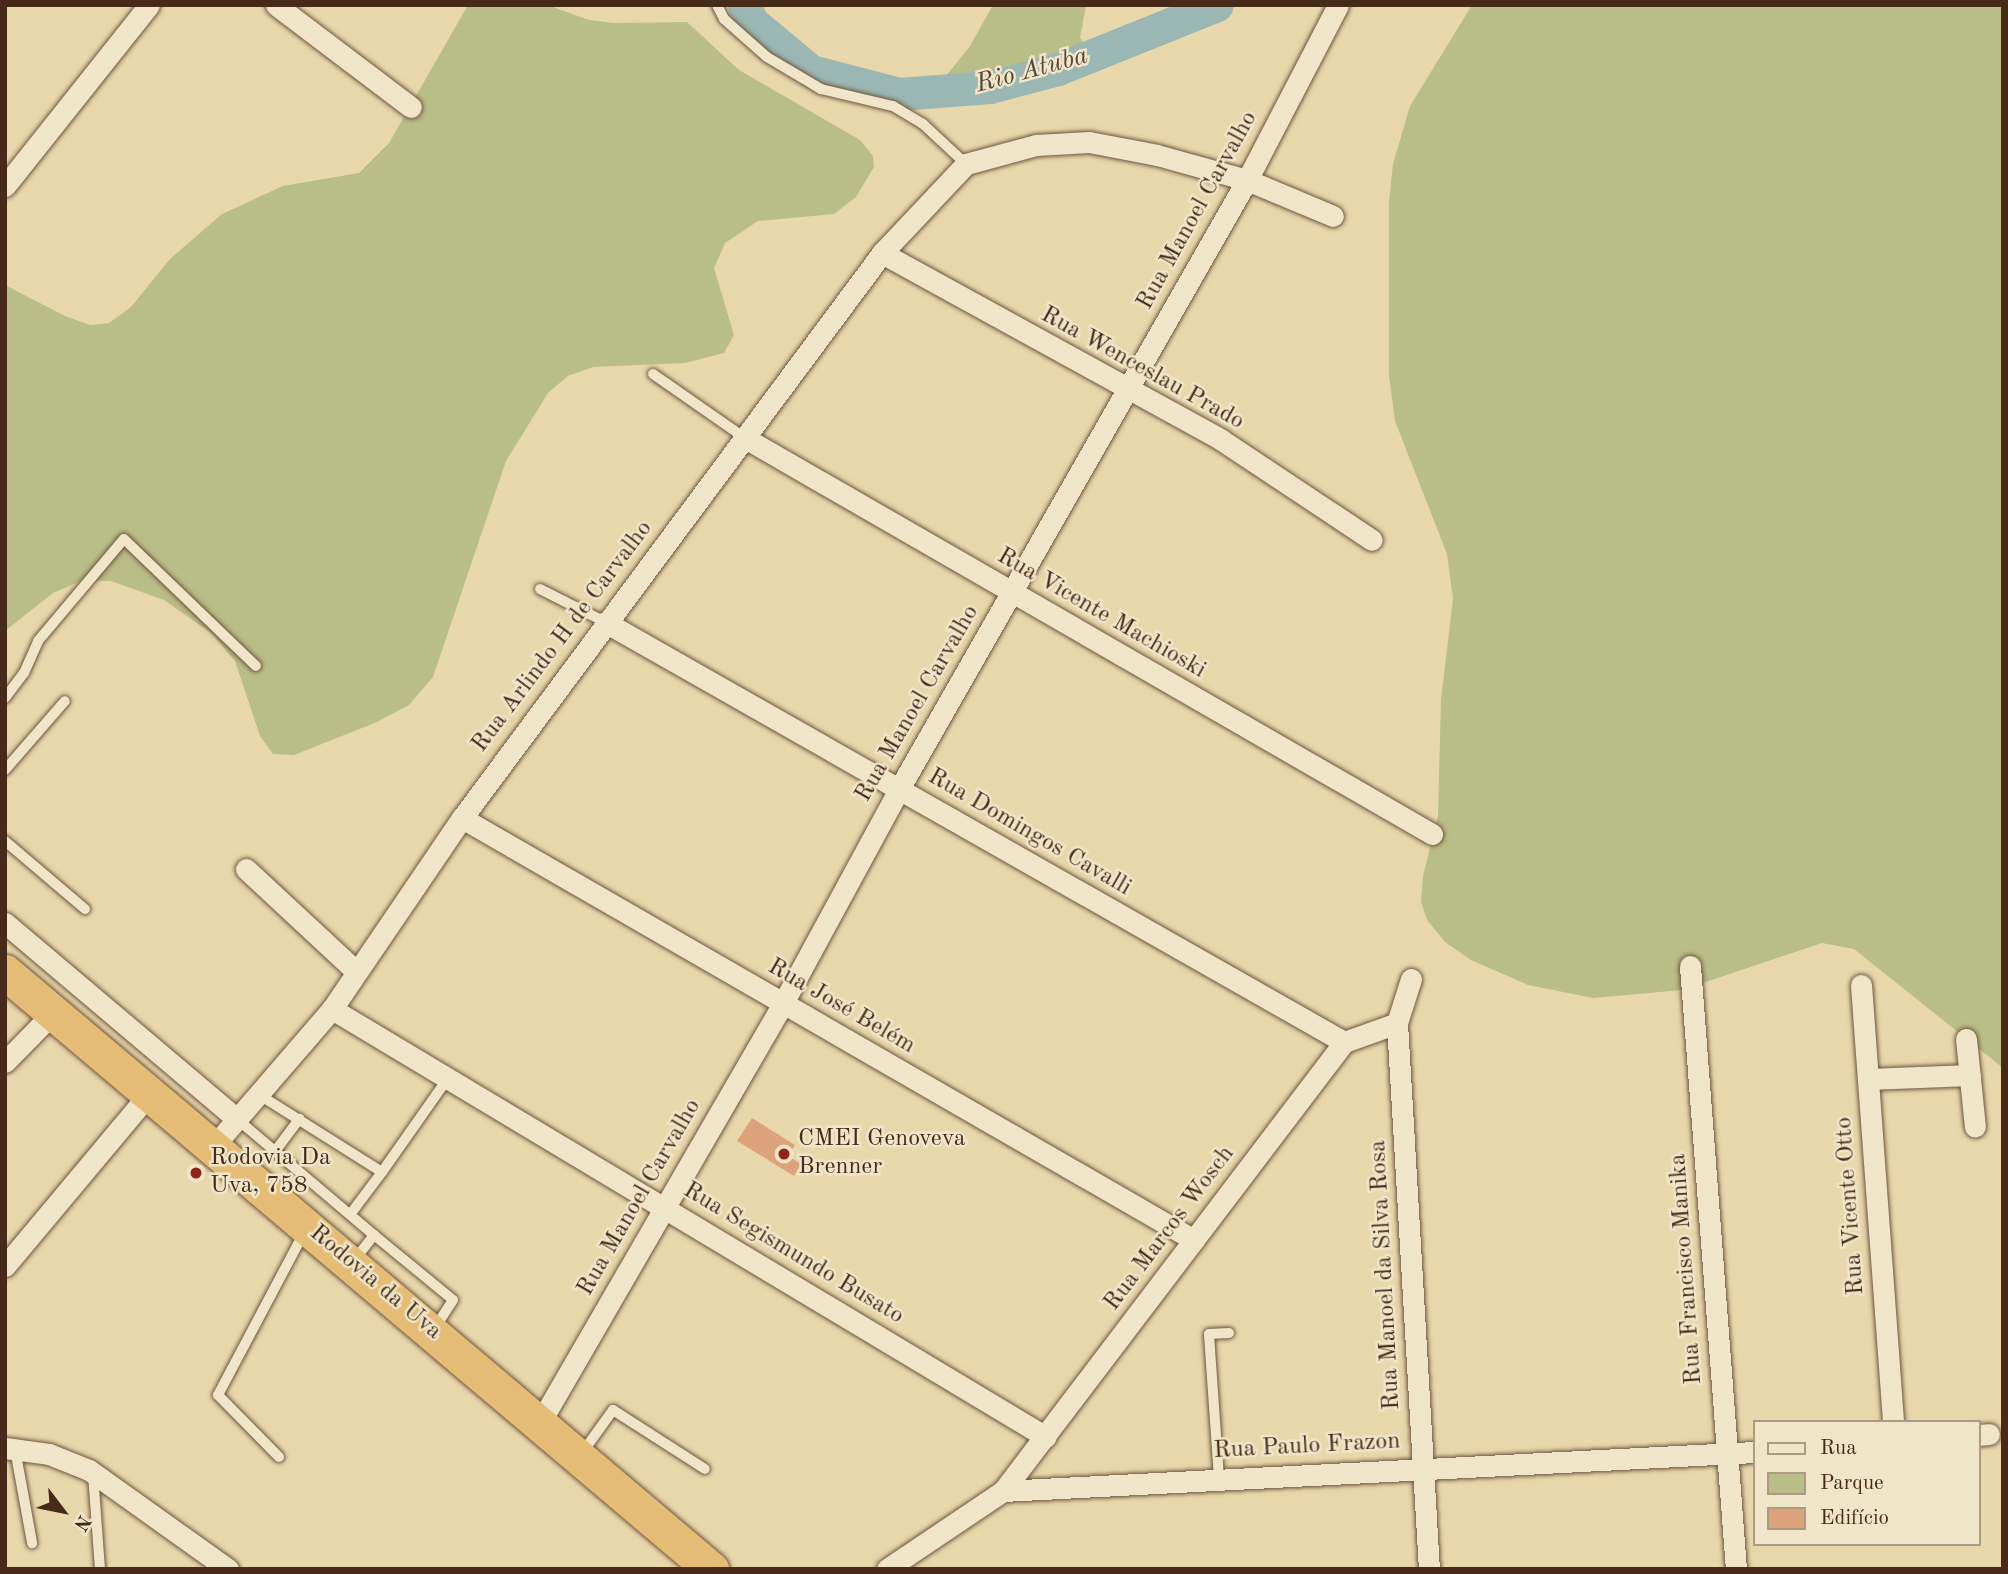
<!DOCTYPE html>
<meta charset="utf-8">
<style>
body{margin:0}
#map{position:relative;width:2008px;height:1574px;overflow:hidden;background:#e8d7ab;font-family:"Old Standard TT",serif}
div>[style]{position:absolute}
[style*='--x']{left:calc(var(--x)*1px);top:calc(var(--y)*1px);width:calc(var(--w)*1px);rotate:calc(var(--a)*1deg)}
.green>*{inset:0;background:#b9bd87}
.river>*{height:33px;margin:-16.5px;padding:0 16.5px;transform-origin:16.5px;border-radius:16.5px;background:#9ab7b3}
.building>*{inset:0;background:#dca27b}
.roads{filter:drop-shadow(0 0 2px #6f553e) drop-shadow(0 0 2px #6f553e)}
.service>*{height:10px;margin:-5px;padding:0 5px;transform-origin:5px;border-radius:5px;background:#f0e5c8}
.minor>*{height:21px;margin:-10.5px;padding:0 10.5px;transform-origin:10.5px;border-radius:10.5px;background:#f0e5c8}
.trunk>*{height:35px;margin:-17.5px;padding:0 17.5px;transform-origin:17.5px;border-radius:17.5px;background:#e4bc76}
.dots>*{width:19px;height:19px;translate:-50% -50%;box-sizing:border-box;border:4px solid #f0e5c8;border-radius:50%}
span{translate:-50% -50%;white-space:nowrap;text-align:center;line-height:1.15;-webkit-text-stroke:5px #f0e5c8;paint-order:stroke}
.street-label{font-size:24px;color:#472a1a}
.poi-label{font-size:24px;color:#472a1a}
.left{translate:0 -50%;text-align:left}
.water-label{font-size:26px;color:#584639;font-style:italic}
.frame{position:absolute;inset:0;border:7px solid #472a1a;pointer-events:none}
.legend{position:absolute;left:1753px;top:1420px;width:228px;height:126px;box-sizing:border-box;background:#f0e5c8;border:2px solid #ac9a82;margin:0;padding:9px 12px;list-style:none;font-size:21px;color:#472a1a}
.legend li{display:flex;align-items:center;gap:14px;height:35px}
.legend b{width:35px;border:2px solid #ac9a82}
.north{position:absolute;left:28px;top:1476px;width:70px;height:70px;-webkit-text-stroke:5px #f0e5c8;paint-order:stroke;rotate:122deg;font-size:19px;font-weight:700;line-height:28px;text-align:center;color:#472a1a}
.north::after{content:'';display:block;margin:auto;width:24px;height:32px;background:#472a1a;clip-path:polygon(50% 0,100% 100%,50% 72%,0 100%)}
</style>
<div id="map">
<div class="green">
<div style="clip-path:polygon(468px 5px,547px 5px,589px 20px,614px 23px,687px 22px,739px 70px,860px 140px,873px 156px,874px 167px,856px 197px,834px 214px,758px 221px,725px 243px,714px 268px,734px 335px,724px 353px,685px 363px,593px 367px,568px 376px,548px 393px,506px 461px,433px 677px,409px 705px,377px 722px,294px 755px,273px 754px,260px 736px,235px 661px,211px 633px,164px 600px,111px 581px,81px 581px,53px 593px,5px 631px,5px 285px,65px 316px,90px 325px,109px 323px,131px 307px,170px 259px,222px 214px,283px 186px,359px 173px,389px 143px)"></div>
<div style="clip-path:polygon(993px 5px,1086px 5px,1080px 38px,1097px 58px,1030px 81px,938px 86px,970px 46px)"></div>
<div style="clip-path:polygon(1173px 5px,1224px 5px,1169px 28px)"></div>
<div style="clip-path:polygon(1472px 5px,2003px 5px,2003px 1068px,1854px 949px,1822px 943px,1682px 990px,1593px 998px,1528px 985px,1471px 960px,1445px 942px,1427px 920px,1421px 902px,1423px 876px,1438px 816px,1441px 699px,1453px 599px,1447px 554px,1395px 421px,1389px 376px,1389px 202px,1393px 164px,1410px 106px)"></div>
</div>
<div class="river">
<div style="--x:744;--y:5;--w:19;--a:65"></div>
<div style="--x:752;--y:22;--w:77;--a:39.7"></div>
<div style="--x:811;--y:71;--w:91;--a:14.6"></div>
<div style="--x:899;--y:94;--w:91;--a:-4.4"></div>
<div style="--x:990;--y:87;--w:70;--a:-14.8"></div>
<div style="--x:1058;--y:69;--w:171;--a:-21.9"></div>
</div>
<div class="building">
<div style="clip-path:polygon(752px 1118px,795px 1145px,788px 1156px,801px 1164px,794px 1176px,737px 1141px)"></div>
</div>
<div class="roads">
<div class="service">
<div style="--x:717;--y:5;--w:16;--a:63"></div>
<div style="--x:724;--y:19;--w:57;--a:41.5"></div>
<div style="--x:767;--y:57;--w:63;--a:30.7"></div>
<div style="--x:821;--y:89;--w:74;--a:13.3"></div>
<div style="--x:893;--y:106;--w:35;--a:31"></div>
<div style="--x:923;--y:124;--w:59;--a:42.9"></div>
<div style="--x:653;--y:374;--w:112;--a:34.8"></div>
<div style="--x:540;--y:589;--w:73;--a:26.9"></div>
<div style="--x:5;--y:698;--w:31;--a:-53"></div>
<div style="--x:24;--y:673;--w:35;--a:-66"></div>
<div style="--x:38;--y:641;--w:133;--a:-49.9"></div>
<div style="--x:124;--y:539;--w:183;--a:43.9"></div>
<div style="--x:5;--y:770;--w:91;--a:-49"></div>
<div style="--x:5;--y:841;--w:105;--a:40.4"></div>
<div style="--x:258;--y:1094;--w:146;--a:32.2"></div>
<div style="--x:382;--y:1172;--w:50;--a:126.9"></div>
<div style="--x:237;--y:1119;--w:180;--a:40.3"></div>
<div style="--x:374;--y:1235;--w:34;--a:128"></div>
<div style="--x:276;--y:1150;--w:39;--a:-53"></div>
<div style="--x:382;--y:1172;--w:115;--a:-54.9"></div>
<div style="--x:374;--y:1235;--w:102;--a:39.4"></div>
<div style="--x:453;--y:1300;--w:35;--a:123"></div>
<div style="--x:15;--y:1449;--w:96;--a:79.7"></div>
<div style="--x:582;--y:1453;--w:53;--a:-54.2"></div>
<div style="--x:613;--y:1410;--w:109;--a:32.7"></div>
<div style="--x:279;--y:1457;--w:87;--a:-134.5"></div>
<div style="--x:218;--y:1395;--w:186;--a:-62.1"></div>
<div style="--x:93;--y:1474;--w:95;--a:85.8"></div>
<div style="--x:1219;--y:1478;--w:144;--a:-94"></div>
<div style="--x:1209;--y:1334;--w:20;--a:-3"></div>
</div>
<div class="minor">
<div style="--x:276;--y:5;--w:169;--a:37.1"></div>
<div style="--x:5;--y:186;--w:231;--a:-51.5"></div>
<div style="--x:882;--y:253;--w:386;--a:28.8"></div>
<div style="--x:1220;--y:439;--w:182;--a:33.6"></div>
<div style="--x:745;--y:438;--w:793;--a:29.96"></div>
<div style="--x:605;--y:622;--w:850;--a:29.61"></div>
<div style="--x:462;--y:818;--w:845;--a:29.96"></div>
<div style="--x:246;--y:869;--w:151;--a:42.9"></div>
<div style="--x:5;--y:923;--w:304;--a:40.2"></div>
<div style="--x:1690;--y:966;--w:605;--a:85.64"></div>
<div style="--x:1411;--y:979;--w:46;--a:107.7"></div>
<div style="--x:1397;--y:1023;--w:547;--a:86.65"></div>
<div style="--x:1861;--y:985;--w:438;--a:85.8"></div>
<div style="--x:332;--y:1009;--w:832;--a:30.94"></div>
<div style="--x:1966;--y:1039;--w:88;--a:84.2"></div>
<div style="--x:5;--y:1062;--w:69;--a:-45.6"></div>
<div style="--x:1868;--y:1079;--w:102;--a:-2.2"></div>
<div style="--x:212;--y:1148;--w:184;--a:-49.2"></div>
<div style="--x:332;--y:1009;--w:231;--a:-55.8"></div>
<div style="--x:462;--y:818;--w:704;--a:-53.37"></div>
<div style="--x:882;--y:253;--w:122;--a:-46.7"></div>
<div style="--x:966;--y:164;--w:73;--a:-15.2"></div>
<div style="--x:1036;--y:145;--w:53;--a:-3.2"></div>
<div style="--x:1089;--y:142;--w:69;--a:10.8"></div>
<div style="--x:1157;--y:155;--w:93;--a:15.5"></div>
<div style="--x:1247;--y:180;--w:93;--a:22.7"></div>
<div style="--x:5;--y:1266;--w:224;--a:-50.1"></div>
<div style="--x:538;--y:1426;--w:489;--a:-59.9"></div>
<div style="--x:783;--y:1003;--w:243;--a:-61.5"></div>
<div style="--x:899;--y:789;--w:701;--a:-60.26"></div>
<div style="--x:1247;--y:180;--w:197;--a:-62.5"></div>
<div style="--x:1978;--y:1435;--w:11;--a:-5"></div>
<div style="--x:5;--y:1448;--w:44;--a:7.8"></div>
<div style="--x:49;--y:1454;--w:43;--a:21.8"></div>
<div style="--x:89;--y:1470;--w:171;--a:35.5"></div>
<div style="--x:1003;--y:1491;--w:564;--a:-52.78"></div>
<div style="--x:1344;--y:1042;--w:56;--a:-19.7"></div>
<div style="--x:887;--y:1569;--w:140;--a:-33.9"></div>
<div style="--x:1003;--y:1491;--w:752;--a:-2.97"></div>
</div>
<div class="trunk">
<div style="--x:5;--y:972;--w:925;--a:40.22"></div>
</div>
</div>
<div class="dots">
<div style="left:784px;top:1154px;background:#8f2418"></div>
<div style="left:196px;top:1173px;background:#8f2418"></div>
</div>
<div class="street-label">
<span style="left:1198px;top:211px;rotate:-61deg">Rua Manoel Carvalho</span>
<span style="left:1142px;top:369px;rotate:29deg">Rua Wenceslau Prado</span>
<span style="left:1101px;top:614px;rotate:30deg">Rua Vicente Machioski</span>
<span style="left:563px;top:637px;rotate:-53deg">Rua Arlindo H de Carvalho</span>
<span style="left:918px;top:704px;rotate:-60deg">Rua Manoel Carvalho</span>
<span style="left:1029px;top:833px;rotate:30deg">Rua Domingos Cavalli</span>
<span style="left:841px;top:1007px;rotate:30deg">Rua José Belém</span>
<span style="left:640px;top:1198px;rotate:-60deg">Rua Manoel Carvalho</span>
<span style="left:1851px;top:1206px;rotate:-94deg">Rua Vicente Otto</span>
<span style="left:1170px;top:1229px;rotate:-53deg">Rua Marcos Wosch</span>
<span style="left:793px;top:1254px;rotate:31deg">Rua Segismundo Busato</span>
<span style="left:1687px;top:1269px;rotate:-94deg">Rua Francisco Manika</span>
<span style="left:1386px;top:1275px;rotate:-93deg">Rua Manoel da Silva Rosa</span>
<span style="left:375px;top:1283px;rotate:40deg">Rodovia da Uva</span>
<span style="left:1307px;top:1447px;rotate:-3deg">Rua Paulo Frazon</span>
</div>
<div class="poi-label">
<span class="left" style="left:798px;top:1154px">CMEI Genoveva<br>Brenner</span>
<span class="left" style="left:210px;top:1173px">Rodovia Da<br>Uva, 758</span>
</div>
<div class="water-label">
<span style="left:1032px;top:71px;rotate:-15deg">Rio Atuba</span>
</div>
<div class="frame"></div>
<ul class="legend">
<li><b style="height:9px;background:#f0e5c8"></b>Rua</li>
<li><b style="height:19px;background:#b9bd87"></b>Parque</li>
<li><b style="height:19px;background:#dca27b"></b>Edifício</li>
</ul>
<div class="north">N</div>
</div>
